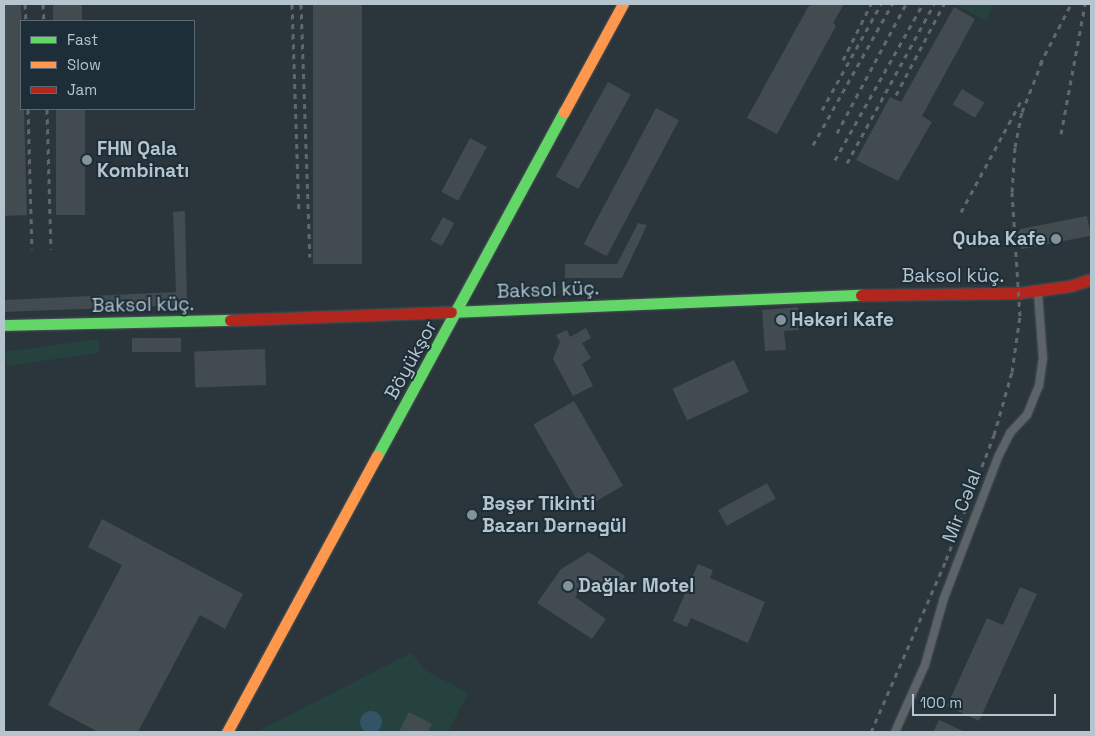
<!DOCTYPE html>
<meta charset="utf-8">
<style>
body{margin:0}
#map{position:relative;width:1095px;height:736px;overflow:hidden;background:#2a363c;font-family:"Space Grotesk",sans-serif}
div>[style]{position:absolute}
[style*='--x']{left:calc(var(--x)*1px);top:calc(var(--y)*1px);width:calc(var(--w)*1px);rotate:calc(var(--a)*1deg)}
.green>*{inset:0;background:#26423f;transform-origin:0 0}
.water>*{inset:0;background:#335466}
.round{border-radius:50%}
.building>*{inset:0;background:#414b50;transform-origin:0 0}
.roads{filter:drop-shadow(0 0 1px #495156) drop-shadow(0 0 1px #495156)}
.street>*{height:8px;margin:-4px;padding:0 4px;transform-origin:4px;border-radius:4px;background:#5c6469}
.fast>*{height:11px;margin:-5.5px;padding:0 5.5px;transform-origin:5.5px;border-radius:5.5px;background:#63d668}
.slow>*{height:11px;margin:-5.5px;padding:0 5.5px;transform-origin:5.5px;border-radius:5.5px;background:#ff974d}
.jam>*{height:11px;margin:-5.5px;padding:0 5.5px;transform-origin:5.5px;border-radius:5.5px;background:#b3261e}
.rail>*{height:3px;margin-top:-1.5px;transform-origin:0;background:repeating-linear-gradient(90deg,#5f686e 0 5px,transparent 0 10px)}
.dots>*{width:14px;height:14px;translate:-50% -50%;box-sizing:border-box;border:2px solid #1d2e38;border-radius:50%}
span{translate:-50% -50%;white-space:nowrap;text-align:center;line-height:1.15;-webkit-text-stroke:4px #1d2e38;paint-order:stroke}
.poi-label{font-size:19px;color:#b5c4cd;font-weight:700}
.left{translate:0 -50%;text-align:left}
.right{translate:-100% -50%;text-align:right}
.street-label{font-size:19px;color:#b5c4cd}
.frame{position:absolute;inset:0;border:5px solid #b5c4cd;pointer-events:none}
.legend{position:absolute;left:20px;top:20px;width:175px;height:90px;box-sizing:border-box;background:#1d2e38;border:1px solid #5a6a74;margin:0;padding:6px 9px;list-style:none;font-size:15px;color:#b5c4cd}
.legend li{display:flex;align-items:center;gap:10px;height:25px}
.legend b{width:25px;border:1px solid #5a6a74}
.scale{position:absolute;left:912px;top:694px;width:144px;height:22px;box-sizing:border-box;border:2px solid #b5c4cd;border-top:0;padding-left:6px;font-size:15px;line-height:18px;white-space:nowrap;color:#b5c4cd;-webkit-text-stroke:4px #1d2e38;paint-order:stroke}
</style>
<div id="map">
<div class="green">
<div style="clip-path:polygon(953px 4px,994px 4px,986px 20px)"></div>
<div style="left:98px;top:339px;width:14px;height:94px;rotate:82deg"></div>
<div style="clip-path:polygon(411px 653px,425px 670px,468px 693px,448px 732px,256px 732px)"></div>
</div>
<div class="water">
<div class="round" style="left:360px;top:711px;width:22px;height:22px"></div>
</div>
<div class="building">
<div style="clip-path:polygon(4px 4px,21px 4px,27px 215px,4px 216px)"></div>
<div style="left:53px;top:4px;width:29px;height:17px"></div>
<div style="left:313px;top:4px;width:49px;height:260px"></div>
<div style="clip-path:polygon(813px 4px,844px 4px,833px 23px,836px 26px,777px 134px,747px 118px,808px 7px)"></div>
<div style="clip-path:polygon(954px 7px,975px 19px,922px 116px,932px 122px,898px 181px,856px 160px,890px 97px,901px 102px)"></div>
<div style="left:608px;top:82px;width:26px;height:108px;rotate:29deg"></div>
<div style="left:962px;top:89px;width:26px;height:18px;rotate:31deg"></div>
<div style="left:656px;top:108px;width:26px;height:154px;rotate:28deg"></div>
<div style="left:56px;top:109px;width:29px;height:106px"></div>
<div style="left:470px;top:138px;width:19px;height:61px;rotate:28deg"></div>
<div style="clip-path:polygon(185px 211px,187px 305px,4px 312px,4px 300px,176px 292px,173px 212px)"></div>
<div style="left:1087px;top:216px;width:20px;height:71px;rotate:79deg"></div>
<div style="left:443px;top:217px;width:13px;height:26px;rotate:29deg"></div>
<div style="clip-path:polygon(638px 223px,647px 225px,622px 278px,565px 278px,565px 264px,617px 264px)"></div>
<div style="clip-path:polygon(798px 307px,799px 330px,784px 331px,786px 350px,765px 351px,762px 310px)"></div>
<div style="clip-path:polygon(586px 328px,591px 338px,582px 343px,591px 358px,582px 364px,593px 386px,573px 396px,553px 359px,560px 342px,556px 335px,567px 330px,570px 337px)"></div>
<div style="left:181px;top:338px;width:14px;height:49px;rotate:90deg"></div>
<div style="left:265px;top:349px;width:36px;height:71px;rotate:88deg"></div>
<div style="left:734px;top:360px;width:35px;height:68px;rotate:65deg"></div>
<div style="left:574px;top:401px;width:98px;height:47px;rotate:60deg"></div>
<div style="left:767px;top:483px;width:18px;height:56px;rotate:61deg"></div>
<div style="clip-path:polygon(102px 519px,243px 594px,225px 629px,200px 615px,138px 732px,98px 732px,48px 705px,122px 565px,88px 547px)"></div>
<div style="clip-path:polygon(589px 552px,625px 576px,612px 594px,590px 578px,575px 597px,606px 619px,592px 639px,537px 603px,561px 569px)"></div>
<div style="clip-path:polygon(698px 564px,713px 570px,710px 578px,765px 602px,748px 643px,691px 618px,687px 627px,673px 621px)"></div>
<div style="clip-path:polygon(1020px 587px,1037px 594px,979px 721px,947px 706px,987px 618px,1003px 625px)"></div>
<div style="clip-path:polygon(409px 712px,432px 724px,428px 732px,399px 732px)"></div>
<div style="clip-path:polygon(939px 720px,965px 732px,933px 732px)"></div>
</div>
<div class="roads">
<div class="street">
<div style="--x:895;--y:732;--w:73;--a:-65.9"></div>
<div style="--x:925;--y:665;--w:70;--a:-74.2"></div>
<div style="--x:944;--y:598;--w:153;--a:-69"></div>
<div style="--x:999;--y:455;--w:25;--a:-63"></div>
<div style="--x:1010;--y:433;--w:25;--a:-47"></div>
<div style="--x:1027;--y:415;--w:31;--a:-68"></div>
<div style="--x:1039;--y:386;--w:27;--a:-82"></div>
<div style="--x:1043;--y:359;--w:67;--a:-94.3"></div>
</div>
<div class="fast">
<div style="--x:451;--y:312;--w:410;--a:-2.4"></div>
<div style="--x:4;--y:325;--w:226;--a:-1.3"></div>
<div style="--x:377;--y:456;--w:392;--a:-61.5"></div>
</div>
<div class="slow">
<div style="--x:564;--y:112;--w:123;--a:-61.4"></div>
<div style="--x:227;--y:732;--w:314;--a:-61.5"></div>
</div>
<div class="jam">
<div style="--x:861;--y:295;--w:157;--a:-0.7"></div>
<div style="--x:1018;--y:293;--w:52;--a:-7.7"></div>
<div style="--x:1070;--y:286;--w:22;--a:-18"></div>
<div style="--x:230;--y:320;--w:221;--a:-2.1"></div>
</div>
</div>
<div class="rail">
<div style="--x:25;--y:4;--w:17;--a:87"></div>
<div style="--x:43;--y:4;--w:17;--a:87"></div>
<div style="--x:292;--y:4;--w:206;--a:88.1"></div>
<div style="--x:301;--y:4;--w:253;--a:88"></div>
<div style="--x:843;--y:60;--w:63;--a:-63.4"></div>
<div style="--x:1040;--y:64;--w:68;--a:-62.7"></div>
<div style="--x:896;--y:95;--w:103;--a:-62.2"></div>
<div style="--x:28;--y:109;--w:140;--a:88.4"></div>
<div style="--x:47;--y:109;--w:140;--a:88.4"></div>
<div style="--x:822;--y:110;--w:121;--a:-60.9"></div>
<div style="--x:837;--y:133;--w:146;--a:-61.9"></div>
<div style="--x:1061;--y:134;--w:132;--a:-79.5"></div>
<div style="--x:813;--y:145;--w:162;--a:-60.7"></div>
<div style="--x:835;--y:160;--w:179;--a:-60.6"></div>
<div style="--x:847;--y:163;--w:181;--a:-61.3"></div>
<div style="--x:961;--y:212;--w:128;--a:-61.6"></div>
<div style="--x:871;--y:732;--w:188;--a:-66.4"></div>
<div style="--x:946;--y:560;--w:134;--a:-69"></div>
<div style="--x:994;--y:435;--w:66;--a:-74.1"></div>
<div style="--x:1012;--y:372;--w:57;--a:-81.9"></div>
<div style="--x:1020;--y:316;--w:124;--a:-93.7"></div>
<div style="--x:1012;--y:192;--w:45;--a:-86.2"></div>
<div style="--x:1015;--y:147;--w:36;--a:-79"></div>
<div style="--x:1022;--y:112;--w:57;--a:-68.4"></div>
</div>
<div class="dots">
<div style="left:87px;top:160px;background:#84929a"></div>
<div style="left:1056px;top:239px;background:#84929a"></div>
<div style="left:781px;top:320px;background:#84929a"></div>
<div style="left:472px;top:515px;background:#84929a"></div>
<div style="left:568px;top:586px;background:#84929a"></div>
</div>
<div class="poi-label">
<span class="left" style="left:97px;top:160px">FHN Qala<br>Kombinatı</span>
<span class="right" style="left:1046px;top:239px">Quba Kafe</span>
<span class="left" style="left:791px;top:320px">Həkəri Kafe</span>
<span class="left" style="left:482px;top:515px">Bəşər Tikinti<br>Bazarı Dərnəgül</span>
<span class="left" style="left:578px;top:586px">Dağlar Motel</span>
</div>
<div class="street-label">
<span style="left:953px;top:276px">Baksol küç.</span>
<span style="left:548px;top:290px;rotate:-2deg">Baksol küç.</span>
<span style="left:143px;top:305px;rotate:-1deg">Baksol küç.</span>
<span style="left:411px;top:360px;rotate:-61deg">Böyükşor</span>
<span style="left:962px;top:506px;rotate:-69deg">Mir Cəlal</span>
</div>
<div class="frame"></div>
<ul class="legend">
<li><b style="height:6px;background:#63d668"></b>Fast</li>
<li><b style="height:6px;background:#ff974d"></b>Slow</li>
<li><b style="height:6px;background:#b3261e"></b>Jam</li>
</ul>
<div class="scale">100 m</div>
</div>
